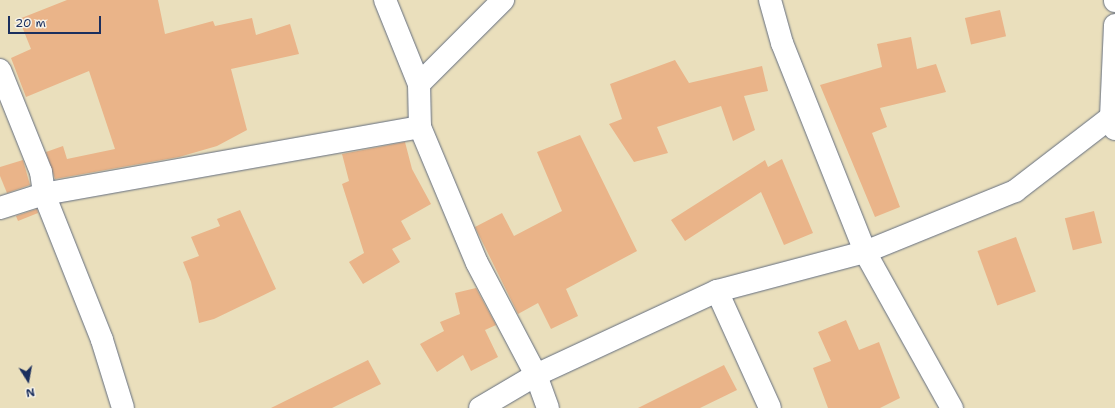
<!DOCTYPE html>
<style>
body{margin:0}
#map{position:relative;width:1115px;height:408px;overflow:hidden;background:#eadfbc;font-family:"Shantell Sans",sans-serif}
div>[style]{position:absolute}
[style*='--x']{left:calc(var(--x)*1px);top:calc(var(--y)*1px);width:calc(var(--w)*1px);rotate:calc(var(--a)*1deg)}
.building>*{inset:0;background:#eab489;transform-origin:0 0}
.roads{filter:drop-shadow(0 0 1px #636d7f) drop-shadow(0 0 1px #636d7f)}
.minor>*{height:22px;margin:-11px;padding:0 11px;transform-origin:11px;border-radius:11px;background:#fff}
span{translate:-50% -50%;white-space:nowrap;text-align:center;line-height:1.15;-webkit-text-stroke:3px #f7f3e8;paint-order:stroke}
.north{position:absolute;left:8px;top:360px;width:40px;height:40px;-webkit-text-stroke:3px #f7f3e8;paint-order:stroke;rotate:169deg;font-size:11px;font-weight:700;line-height:16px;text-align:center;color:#1b2f5e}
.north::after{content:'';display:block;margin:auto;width:14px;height:18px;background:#1b2f5e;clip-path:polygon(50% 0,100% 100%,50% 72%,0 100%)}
.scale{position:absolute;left:8px;top:16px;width:93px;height:18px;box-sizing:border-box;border:2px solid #1b2f5e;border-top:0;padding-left:5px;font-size:12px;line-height:14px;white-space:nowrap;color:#1b2f5e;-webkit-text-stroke:3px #f7f3e8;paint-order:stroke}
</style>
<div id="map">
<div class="building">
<div style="clip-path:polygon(67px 0,158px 0,165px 34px,213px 21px,215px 26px,252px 18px,256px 35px,290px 24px,299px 54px,231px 69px,247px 130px,217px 146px,179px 157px,55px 179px,46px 152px,63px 146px,67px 159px,115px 149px,89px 71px,26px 97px,11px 58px,31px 49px,19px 19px)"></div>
<div style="left:1000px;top:10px;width:27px;height:36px;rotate:77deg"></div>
<div style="clip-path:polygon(911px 37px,917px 69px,936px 64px,946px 92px,880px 108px,887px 127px,872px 133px,900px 207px,875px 217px,820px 85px,882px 67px,877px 44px)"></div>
<div style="clip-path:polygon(675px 60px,689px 83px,762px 66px,768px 91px,744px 96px,755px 130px,733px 141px,721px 106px,657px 127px,668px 153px,634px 162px,609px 124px,622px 119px,610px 84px)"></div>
<div style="clip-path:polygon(580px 135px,637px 251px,566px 289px,578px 316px,551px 329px,538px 303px,518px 314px,475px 227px,502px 213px,514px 236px,562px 211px,537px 152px)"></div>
<div style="clip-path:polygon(405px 142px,412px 169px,431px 204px,401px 221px,411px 239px,392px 249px,400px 262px,363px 284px,349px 262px,364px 253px,342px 184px,349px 181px,342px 154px)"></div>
<div style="clip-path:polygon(782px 159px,813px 233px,784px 245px,761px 192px,685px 241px,671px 220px,765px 160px,768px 167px)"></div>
<div style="clip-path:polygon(23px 160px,30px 185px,7px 193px,0 176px,0 167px)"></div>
<div style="clip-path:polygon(37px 209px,38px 213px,18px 221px,16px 216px)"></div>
<div style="clip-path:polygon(240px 210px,276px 289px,214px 319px,199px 323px,191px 282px,183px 262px,199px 256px,191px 237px,220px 226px,217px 219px)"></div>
<div style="left:1094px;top:211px;width:33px;height:30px;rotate:76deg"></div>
<div style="left:1016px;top:237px;width:58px;height:41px;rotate:70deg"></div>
<div style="clip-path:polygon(476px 288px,496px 325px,485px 330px,498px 357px,471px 371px,463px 355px,437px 372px,420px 344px,444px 331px,440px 322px,460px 314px,455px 293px)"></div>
<div style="clip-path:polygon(846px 320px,859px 350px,879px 342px,900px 398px,880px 408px,828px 408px,813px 368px,831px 361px,818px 332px)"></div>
<div style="clip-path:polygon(368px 360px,381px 384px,332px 408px,271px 408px)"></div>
<div style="clip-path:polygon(724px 365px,737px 390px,700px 408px,638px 408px)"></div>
</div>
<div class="roads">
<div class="minor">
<div style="--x:385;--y:0;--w:91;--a:68"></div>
<div style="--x:419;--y:84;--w:43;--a:88.7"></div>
<div style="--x:420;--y:127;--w:147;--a:67.3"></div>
<div style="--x:477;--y:263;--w:127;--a:62.2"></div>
<div style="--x:536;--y:375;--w:35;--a:70"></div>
<div style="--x:770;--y:0;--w:45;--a:74.4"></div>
<div style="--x:782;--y:43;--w:225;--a:68.3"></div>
<div style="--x:865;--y:252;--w:179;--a:60.9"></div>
<div style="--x:1115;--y:0;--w:1;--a:90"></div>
<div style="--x:0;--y:70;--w:110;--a:68.1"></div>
<div style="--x:41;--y:172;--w:22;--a:82"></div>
<div style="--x:44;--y:194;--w:157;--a:68.3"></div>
<div style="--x:102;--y:340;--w:71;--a:72.8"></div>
<div style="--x:419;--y:84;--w:119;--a:-45"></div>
<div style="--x:1115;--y:129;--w:13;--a:-108"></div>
<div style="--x:1111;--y:117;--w:92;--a:-87.5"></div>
<div style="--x:0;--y:208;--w:46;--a:-17.7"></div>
<div style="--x:44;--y:194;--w:382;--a:-10.1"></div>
<div style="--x:717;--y:291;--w:128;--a:65.6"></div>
<div style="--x:480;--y:408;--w:65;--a:-30.5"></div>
<div style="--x:536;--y:375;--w:200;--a:-24.9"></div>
<div style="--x:717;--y:291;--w:153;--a:-14.8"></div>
<div style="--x:865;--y:252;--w:162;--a:-22.1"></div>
<div style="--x:1015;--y:191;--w:126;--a:-37.6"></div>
</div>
</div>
<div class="north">N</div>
<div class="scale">20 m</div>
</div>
